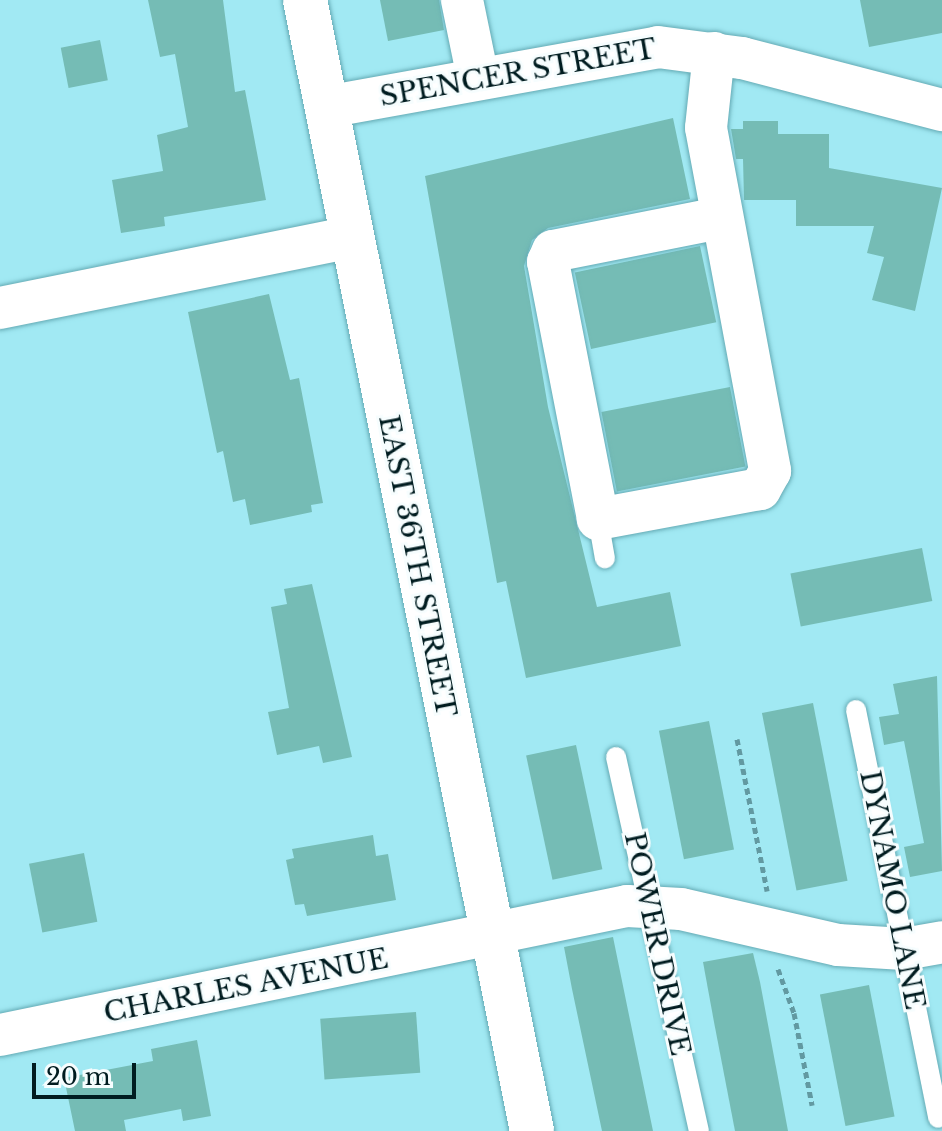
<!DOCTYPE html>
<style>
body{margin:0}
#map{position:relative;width:942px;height:1131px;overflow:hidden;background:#a1e9f3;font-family:"Libre Baskerville",serif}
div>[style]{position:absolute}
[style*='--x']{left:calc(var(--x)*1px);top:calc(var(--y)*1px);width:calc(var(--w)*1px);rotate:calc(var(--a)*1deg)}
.building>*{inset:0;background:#75bcb5;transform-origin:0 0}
.path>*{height:5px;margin-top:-2.5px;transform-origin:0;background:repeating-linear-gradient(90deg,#6299a1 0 6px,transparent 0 10px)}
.roads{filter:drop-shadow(0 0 2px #64aab4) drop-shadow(0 0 2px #64aab4)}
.service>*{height:20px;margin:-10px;padding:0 10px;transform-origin:10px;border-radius:10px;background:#fff}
.minor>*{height:42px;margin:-21px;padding:0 21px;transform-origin:21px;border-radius:21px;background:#fff}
.tertiary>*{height:44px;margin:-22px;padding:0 22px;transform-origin:22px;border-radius:22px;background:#fff}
span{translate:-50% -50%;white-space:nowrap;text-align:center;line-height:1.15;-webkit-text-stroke:6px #f6fdfe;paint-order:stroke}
.street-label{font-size:28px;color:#001c20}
.scale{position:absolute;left:32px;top:1063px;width:104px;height:36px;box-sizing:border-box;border:4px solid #001c20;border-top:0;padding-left:10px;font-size:24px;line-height:28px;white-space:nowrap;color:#001c20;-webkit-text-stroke:6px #f6fdfe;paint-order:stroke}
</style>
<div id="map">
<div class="building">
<div style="clip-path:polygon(148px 0,223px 0,235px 92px,245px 90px,266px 200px,164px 217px,165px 226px,121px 233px,112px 180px,163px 171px,157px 135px,188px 127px,175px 54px,160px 57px)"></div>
<div style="clip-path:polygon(380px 0,439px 0,444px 30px,388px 41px)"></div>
<div style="clip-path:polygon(860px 0,942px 0,942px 33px,869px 47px)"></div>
<div style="left:100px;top:40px;width:41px;height:40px;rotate:79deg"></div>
<div style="clip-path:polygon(673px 118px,690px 199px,548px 228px,532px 240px,524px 266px,548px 407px,597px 607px,670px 592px,681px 646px,526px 678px,506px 581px,497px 583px,425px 176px)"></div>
<div style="clip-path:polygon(743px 121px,778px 121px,778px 134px,829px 134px,829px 168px,942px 188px,915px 311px,872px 300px,884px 257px,867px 253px,874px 226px,796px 226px,796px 200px,744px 200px,743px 159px,736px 159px,731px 129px,743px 129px)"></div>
<div style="left:700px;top:246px;width:78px;height:128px;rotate:78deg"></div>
<div style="clip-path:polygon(269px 294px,290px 380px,299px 378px,323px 503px,311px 505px,312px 512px,250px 525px,245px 499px,233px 502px,223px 451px,217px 453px,188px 312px)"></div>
<div style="left:730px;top:387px;width:81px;height:131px;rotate:79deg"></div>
<div style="left:922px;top:548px;width:54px;height:134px;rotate:79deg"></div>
<div style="clip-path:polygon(312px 584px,352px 757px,323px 763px,319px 746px,277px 755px,268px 712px,289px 708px,271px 607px,287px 604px,284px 589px)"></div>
<div style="clip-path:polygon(937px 676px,942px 871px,910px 877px,904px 847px,924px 843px,904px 741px,884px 745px,879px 717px,899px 714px,893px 684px)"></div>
<div style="left:813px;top:703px;width:181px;height:52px;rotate:79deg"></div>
<div style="left:709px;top:721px;width:131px;height:51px;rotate:79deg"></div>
<div style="left:576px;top:745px;width:127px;height:51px;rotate:78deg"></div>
<div style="clip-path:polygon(373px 835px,376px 856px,388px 854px,396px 900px,307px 916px,304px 904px,295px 905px,286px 860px,294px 858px,292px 849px)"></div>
<div style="left:84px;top:853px;width:70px;height:56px;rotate:79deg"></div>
<div style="clip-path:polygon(613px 937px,630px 1020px,653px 1131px,602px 1131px,572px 989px,564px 947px)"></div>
<div style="clip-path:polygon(753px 953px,760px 982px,788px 1131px,735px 1131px,714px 1022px,703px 962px)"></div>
<div style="left:869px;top:985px;width:134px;height:50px;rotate:79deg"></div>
<div style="left:416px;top:1012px;width:61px;height:96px;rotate:86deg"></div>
<div style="clip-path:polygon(197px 1040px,211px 1116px,183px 1121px,181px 1109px,124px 1120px,126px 1131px,75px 1131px,64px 1078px,153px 1061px,151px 1049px)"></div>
</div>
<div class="path">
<div style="--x:737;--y:739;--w:155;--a:78.8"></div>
<div style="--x:778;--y:969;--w:47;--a:70"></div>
<div style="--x:794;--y:1013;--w:94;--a:78.9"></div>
</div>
<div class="roads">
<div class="service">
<div style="--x:598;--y:519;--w:40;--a:80"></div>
<div style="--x:856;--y:710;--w:416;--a:78.6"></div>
<div style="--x:616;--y:757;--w:383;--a:77.5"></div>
</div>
<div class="minor">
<div style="--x:462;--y:0;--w:80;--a:78.4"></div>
<div style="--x:714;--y:53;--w:75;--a:96.1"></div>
<div style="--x:706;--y:128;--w:349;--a:79.4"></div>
<div style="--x:770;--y:471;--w:21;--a:119"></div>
<div style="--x:760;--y:489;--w:165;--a:169.5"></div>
<div style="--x:598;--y:519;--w:262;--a:-101"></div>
<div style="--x:548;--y:262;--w:12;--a:-66"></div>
<div style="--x:553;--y:251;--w:170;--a:-11.2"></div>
<div style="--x:326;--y:107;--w:337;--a:-10.2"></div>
<div style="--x:658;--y:47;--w:85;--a:7.5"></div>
<div style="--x:742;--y:58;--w:207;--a:14.6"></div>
<div style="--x:0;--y:308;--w:360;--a:-11.4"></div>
<div style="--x:0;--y:1035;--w:640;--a:-11.63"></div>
<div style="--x:627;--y:906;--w:54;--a:3.2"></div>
<div style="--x:681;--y:909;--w:161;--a:12.9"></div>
<div style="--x:838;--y:945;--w:66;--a:3.5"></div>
<div style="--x:904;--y:949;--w:39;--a:-10"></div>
</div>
<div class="tertiary">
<div style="--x:305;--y:0;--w:1154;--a:78.65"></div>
</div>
</div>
<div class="street-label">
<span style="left:518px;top:73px;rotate:-10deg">SPENCER STREET</span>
<span style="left:417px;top:566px;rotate:79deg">EAST 36TH STREET</span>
<span style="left:892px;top:890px;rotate:79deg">DYNAMO LANE</span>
<span style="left:657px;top:944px;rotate:78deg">POWER DRIVE</span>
<span style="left:246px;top:986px;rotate:-11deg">CHARLES AVENUE</span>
</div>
<div class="scale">20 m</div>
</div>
